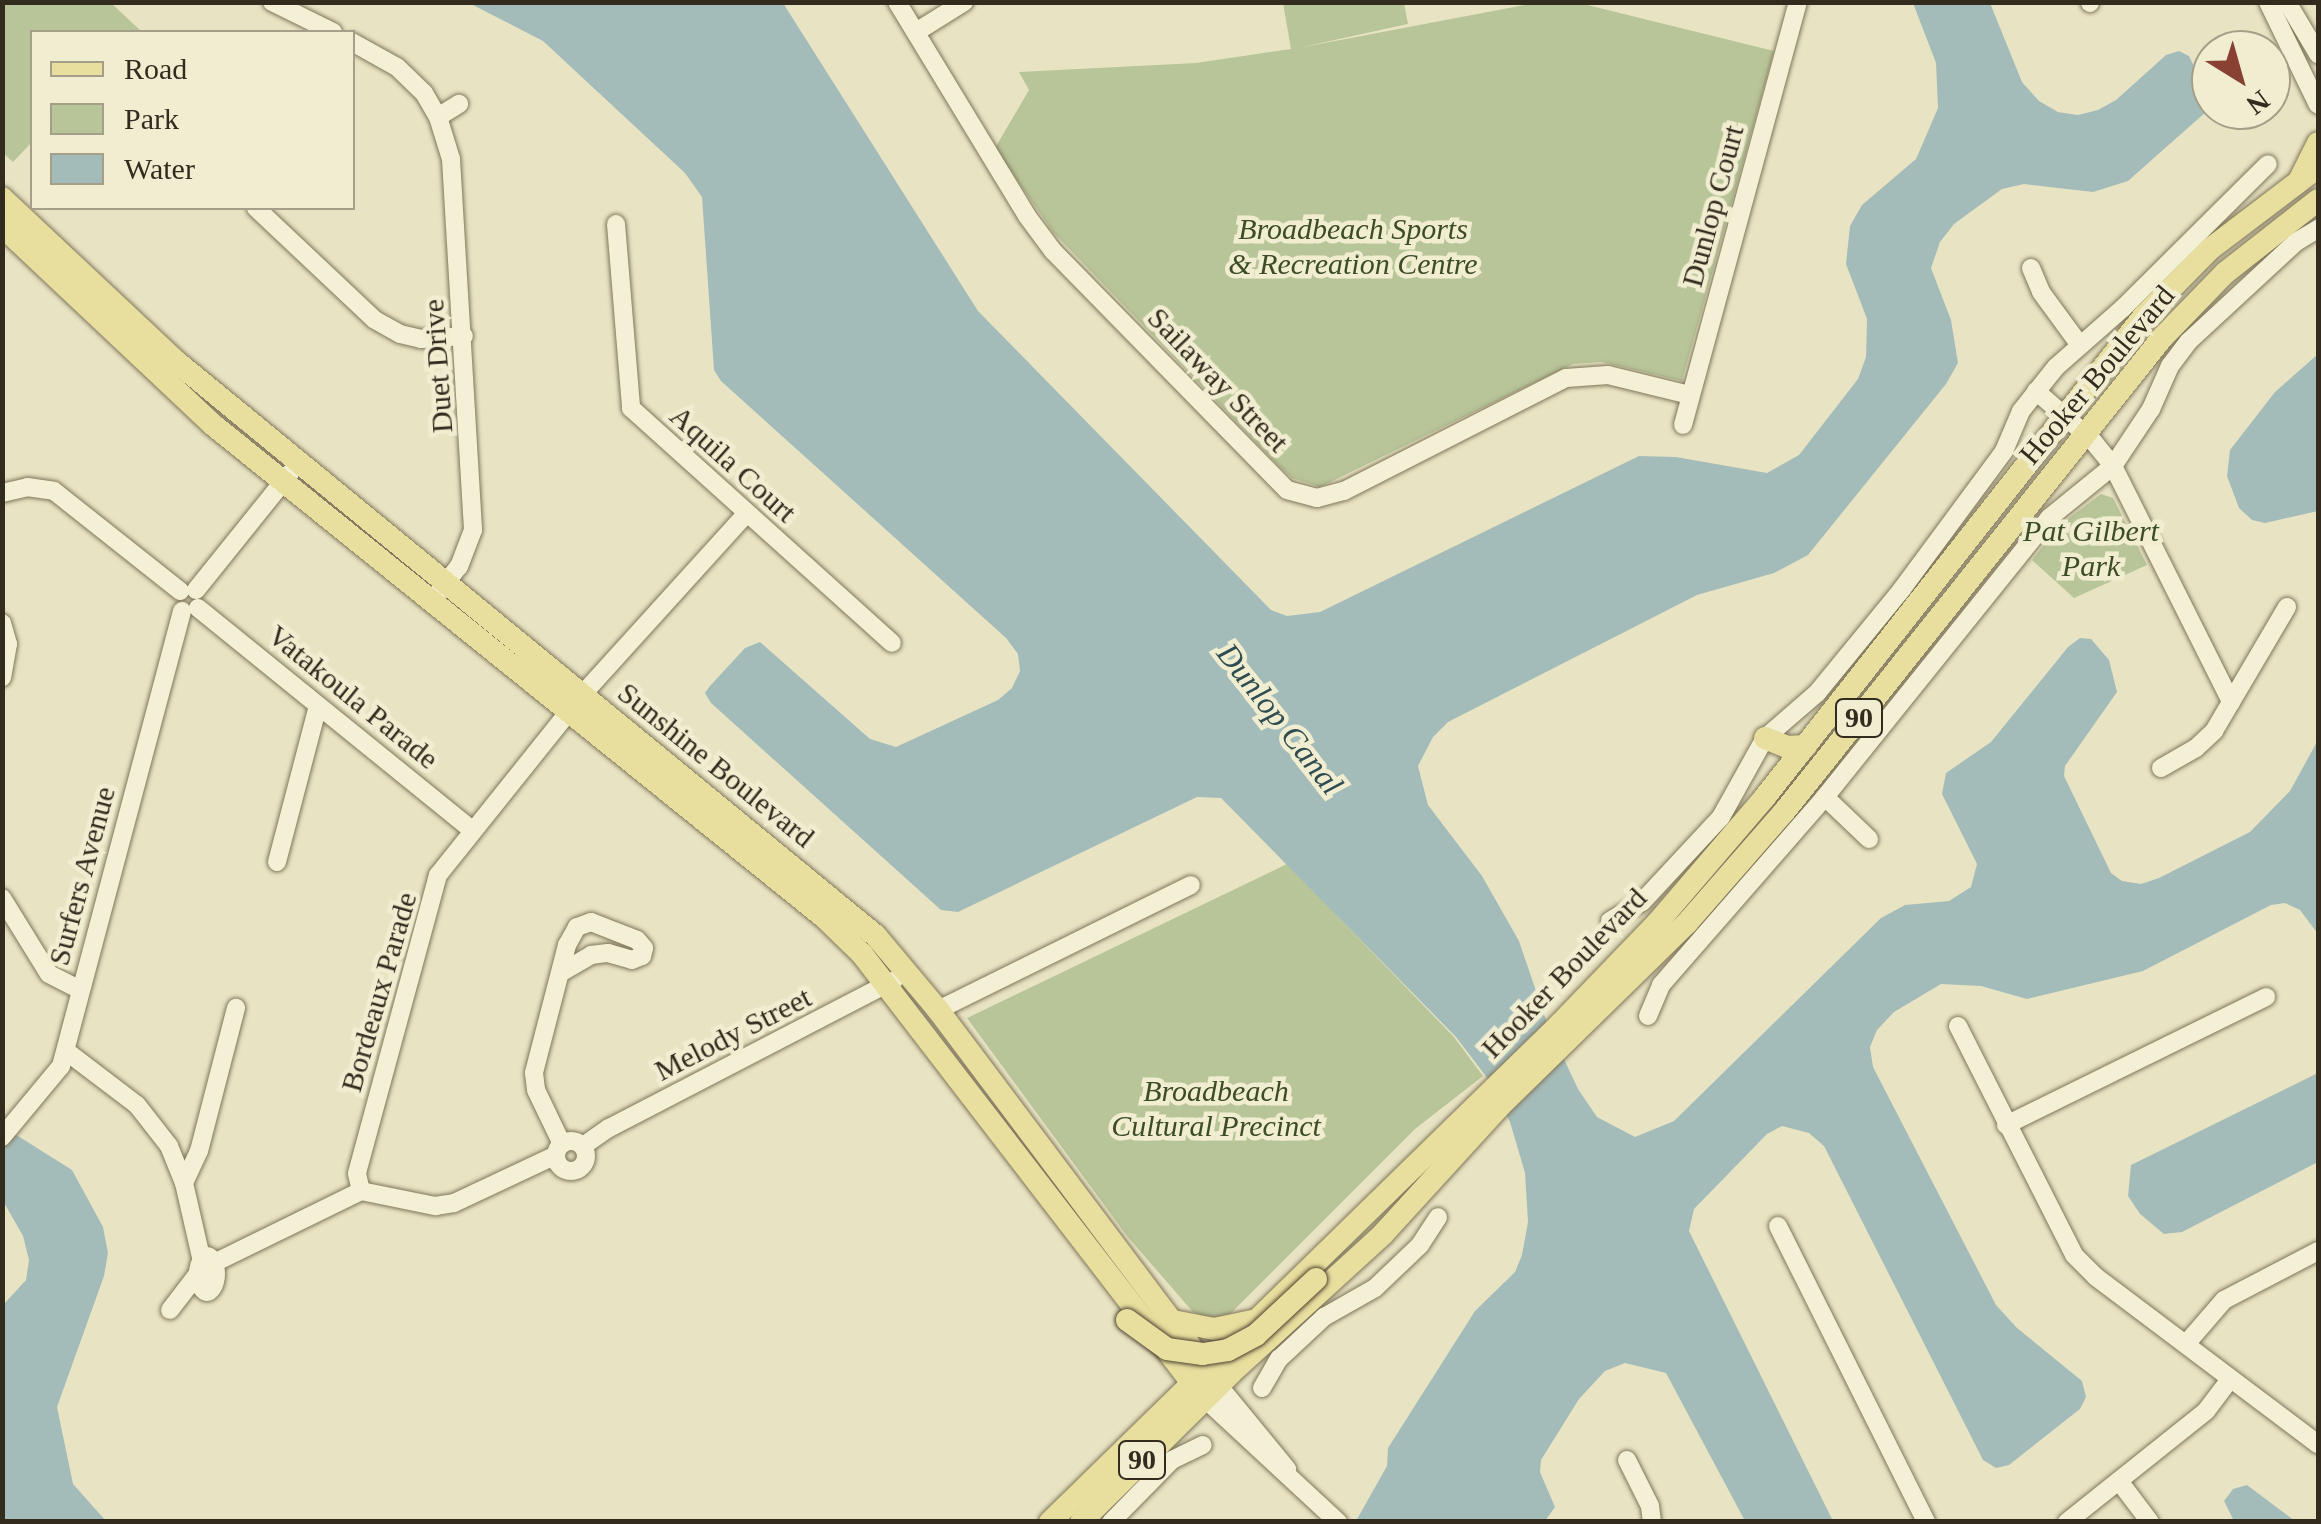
<!DOCTYPE html>
<style>
body{margin:0}
#map{position:relative;width:2321px;height:1524px;overflow:hidden;background:#e8e4c3;font-family:Georgia,serif}
div>[style]{position:absolute}
[style*='--x']{left:calc(var(--x)*1px);top:calc(var(--y)*1px);width:calc(var(--w)*1px);rotate:calc(var(--a)*1deg)}
.green>*{inset:0;background:#b8c598}
.water>*{inset:0;background:#a4bcb9}
.roads{filter:drop-shadow(0 0 2px #80765c) drop-shadow(0 0 2px #80765c)}
.minor>*{height:18px;margin:-9px;padding:0 9px;transform-origin:9px;border-radius:9px;background:#f4f0d5}
.minor>.ring{margin:-9px;padding:0;box-sizing:content-box;background:none;border:18px solid #f4f0d5;border-radius:50%}
.major>*{height:22px;margin:-11px;padding:0 11px;transform-origin:11px;border-radius:11px;background:#e8de9e}
.bridges{filter:drop-shadow(0 0 2px #4e4330) drop-shadow(0 0 2px #4e4330)}
.major-bridge>*{height:22px;margin:-11px;padding:0 11px;transform-origin:11px;border-radius:11px;background:#e8de9e}
span{translate:-50% -50%;white-space:nowrap;text-align:center;line-height:1.15;-webkit-text-stroke:9px #f1edd1;paint-order:stroke}
.shield-label span{padding:2px 8px;background:#f1edd1;border:2px solid;border-radius:8px;-webkit-text-stroke-width:0}
.shield-label{font-size:28px;color:#322b1e;font-weight:700}
.street-label{font-size:30px;color:#322b1e}
.park-label{font-size:30px;color:#3c4c27;font-style:italic}
.water-label{font-size:32px;color:#2f4c50;font-style:italic}
.frame{position:absolute;inset:0;border:5px solid #322b1e;pointer-events:none}
.legend{position:absolute;left:30px;top:30px;width:325px;height:180px;box-sizing:border-box;background:#f1edd1;border:2px solid #a59f89;margin:0;padding:12px 18px;list-style:none;font-size:30px;color:#322b1e}
.legend li{display:flex;align-items:center;gap:20px;height:50px}
.legend b{width:50px;border:2px solid #a59f89}
.north{position:absolute;left:2191px;top:30px;width:100px;height:100px;box-sizing:border-box;background:#f1edd1;border:2px solid #a59f89;border-radius:50%;rotate:143deg;font-size:28px;font-weight:700;line-height:40px;text-align:center;color:#322b1e}
.north::after{content:'';display:block;margin:auto;width:35px;height:45px;background:#884133;clip-path:polygon(50% 0,100% 100%,50% 72%,0 100%)}
</style>
<div id="map">
<div class="green">
<div style="clip-path:polygon(3px 2px,111px 3px,140px 30px,32px 32px,32px 142px,13px 162px,3px 153px)"></div>
<div style="clip-path:polygon(1575px 2px,1774px 51px,1682px 381px,1602px 362px,1573px 364px,1320px 487px,1292px 478px,1279px 466px,1053px 232px,995px 148px,1029px 90px,1019px 72px,1196px 63px,1291px 49px,1283px 3px,1404px 3px,1408px 24px,1298px 48px,1535px 3px)"></div>
<div style="clip-path:polygon(2101px 494px,2113px 498px,2147px 565px,2074px 598px,2032px 560px,2060px 525px)"></div>
<div style="clip-path:polygon(1287px 864px,1454px 1037px,1483px 1076px,1415px 1129px,1226px 1318px,1205px 1317px,1193px 1312px,1127px 1236px,967px 1018px)"></div>
</div>
<div class="water">
<div style="clip-path:polygon(469px 3px,783px 3px,978px 311px,1271px 610px,1287px 616px,1320px 612px,1639px 456px,1676px 457px,1767px 473px,1799px 455px,1858px 379px,1866px 357px,1867px 319px,1846px 264px,1850px 226px,1862px 205px,1916px 159px,1938px 108px,1936px 63px,1913px 3px,1990px 3px,2022px 82px,2039px 101px,2058px 112px,2078px 115px,2098px 110px,2116px 100px,2166px 55px,2179px 51px,2189px 56px,2209px 97px,2207px 111px,2128px 181px,2093px 192px,2024px 184px,2002px 189px,1954px 224px,1940px 242px,1931px 268px,1951px 320px,1958px 363px,1946px 384px,1808px 555px,1774px 573px,1697px 595px,1448px 722px,1433px 737px,1418px 766px,1428px 805px,1482px 876px,1519px 941px,1547px 1023px,1578px 1089px,1597px 1117px,1635px 1137px,1674px 1121px,1881px 918px,1905px 905px,1949px 901px,1971px 887px,1977px 864px,1942px 794px,1946px 773px,1991px 742px,2068px 647px,2080px 638px,2091px 639px,2109px 660px,2117px 692px,2065px 766px,2064px 776px,2111px 873px,2122px 881px,2141px 884px,2159px 878px,2250px 832px,2290px 791px,2318px 740px,2318px 934px,2300px 910px,2285px 903px,2271px 905px,2143px 971px,2027px 999px,1981px 986px,1941px 984px,1894px 1012px,1877px 1030px,1870px 1047px,1873px 1067px,1996px 1305px,2017px 1328px,2082px 1381px,2086px 1397px,2080px 1409px,2009px 1465px,1996px 1468px,1983px 1460px,1824px 1146px,1809px 1133px,1782px 1126px,1767px 1134px,1694px 1209px,1689px 1231px,1833px 1521px,1745px 1521px,1666px 1373px,1625px 1363px,1605px 1371px,1579px 1399px,1541px 1460px,1540px 1472px,1555px 1507px,1545px 1521px,1356px 1521px,1387px 1466px,1388px 1448px,1475px 1311px,1515px 1272px,1522px 1255px,1528px 1222px,1525px 1173px,1510px 1122px,1488px 1079px,1456px 1037px,1221px 798px,1197px 797px,958px 912px,941px 910px,711px 703px,705px 693px,710px 686px,745px 648px,760px 642px,870px 739px,896px 747px,998px 700px,1012px 688px,1020px 671px,1018px 654px,1006px 638px,721px 381px,714px 370px,702px 197px,685px 173px,543px 41px)"></div>
<div style="clip-path:polygon(2318px 354px,2318px 511px,2265px 523px,2252px 520px,2239px 508px,2227px 476px,2230px 450px,2275px 392px)"></div>
<div style="clip-path:polygon(2318px 1073px,2318px 1162px,2182px 1232px,2164px 1234px,2140px 1214px,2128px 1196px,2131px 1165px)"></div>
<div style="clip-path:polygon(2px 1126px,72px 1170px,103px 1227px,108px 1253px,104px 1276px,57px 1407px,73px 1484px,106px 1521px,3px 1521px,3px 1305px,26px 1280px,29px 1260px,23px 1236px,3px 1201px)"></div>
<div style="clip-path:polygon(2247px 1485px,2295px 1521px,2234px 1521px,2224px 1501px,2233px 1489px)"></div>
</div>
<div class="roads">
<div class="minor">
<div style="--x:272;--y:2;--w:68;--a:26.2"></div>
<div style="--x:897;--y:2;--w:250;--a:58.7"></div>
<div style="--x:1027;--y:216;--w:44;--a:53.4"></div>
<div style="--x:1053;--y:251;--w:334;--a:45.6"></div>
<div style="--x:1287;--y:490;--w:31;--a:15"></div>
<div style="--x:1317;--y:498;--w:28;--a:-15"></div>
<div style="--x:1344;--y:491;--w:249;--a:-27"></div>
<div style="--x:1566;--y:378;--w:42;--a:-4.1"></div>
<div style="--x:1608;--y:375;--w:84;--a:13.7"></div>
<div style="--x:2090;--y:2;--w:1;--a:90"></div>
<div style="--x:2268;--y:2;--w:114;--a:64.1"></div>
<div style="--x:2287;--y:2;--w:61;--a:59.2"></div>
<div style="--x:916;--y:32;--w:57;--a:-32"></div>
<div style="--x:352;--y:42;--w:51;--a:29.1"></div>
<div style="--x:397;--y:67;--w:37;--a:44"></div>
<div style="--x:424;--y:93;--w:28;--a:60"></div>
<div style="--x:438;--y:117;--w:44;--a:72.8"></div>
<div style="--x:451;--y:159;--w:372;--a:86.6"></div>
<div style="--x:473;--y:530;--w:39;--a:111"></div>
<div style="--x:459;--y:566;--w:33;--a:128"></div>
<div style="--x:438;--y:117;--w:25;--a:-32"></div>
<div style="--x:256;--y:208;--w:163;--a:43.3"></div>
<div style="--x:375;--y:320;--w:29;--a:29"></div>
<div style="--x:400;--y:334;--w:22;--a:13"></div>
<div style="--x:421;--y:339;--w:43;--a:-4"></div>
<div style="--x:616;--y:224;--w:185;--a:85.3"></div>
<div style="--x:631;--y:408;--w:351;--a:42"></div>
<div style="--x:2031;--y:268;--w:26;--a:67"></div>
<div style="--x:2041;--y:292;--w:64;--a:53.8"></div>
<div style="--x:2036;--y:391;--w:74;--a:41.2"></div>
<div style="--x:2092;--y:440;--w:33;--a:51"></div>
<div style="--x:2113;--y:466;--w:264;--a:63.4"></div>
<div style="--x:1683;--y:425;--w:438;--a:-74.8"></div>
<div style="--x:2;--y:493;--w:26;--a:-13"></div>
<div style="--x:27;--y:487;--w:27;--a:8"></div>
<div style="--x:54;--y:491;--w:161;--a:38.4"></div>
<div style="--x:196;--y:590;--w:150;--a:-51.2"></div>
<div style="--x:198;--y:608;--w:353;--a:39"></div>
<div style="--x:2;--y:623;--w:22;--a:74"></div>
<div style="--x:8;--y:644;--w:34;--a:100"></div>
<div style="--x:2161;--y:768;--w:40;--a:-29.7"></div>
<div style="--x:2196;--y:748;--w:25;--a:-43"></div>
<div style="--x:2214;--y:731;--w:144;--a:-59.5"></div>
<div style="--x:1825;--y:797;--w:61;--a:43.7"></div>
<div style="--x:277;--y:862;--w:161;--a:-75.3"></div>
<div style="--x:2;--y:898;--w:89;--a:58.3"></div>
<div style="--x:49;--y:974;--w:35;--a:27"></div>
<div style="--x:1610;--y:921;--w:37;--a:-31"></div>
<div style="--x:1642;--y:902;--w:116;--a:-47.1"></div>
<div style="--x:1721;--y:817;--w:90;--a:-60.9"></div>
<div style="--x:1765;--y:738;--w:69;--a:-40.9"></div>
<div style="--x:1817;--y:693;--w:134;--a:-50.7"></div>
<div style="--x:1902;--y:589;--w:172;--a:-53.5"></div>
<div style="--x:2004;--y:451;--w:43;--a:-67"></div>
<div style="--x:2021;--y:411;--w:56;--a:-51.5"></div>
<div style="--x:2056;--y:367;--w:89;--a:-41.4"></div>
<div style="--x:2123;--y:308;--w:204;--a:-44.8"></div>
<div style="--x:562;--y:972;--w:34;--a:-30"></div>
<div style="--x:591;--y:955;--w:17;--a:-7"></div>
<div style="--x:608;--y:953;--w:25;--a:16"></div>
<div style="--x:632;--y:960;--w:11;--a:-22"></div>
<div style="--x:642;--y:956;--w:8;--a:-76"></div>
<div style="--x:644;--y:948;--w:11;--a:-131"></div>
<div style="--x:637;--y:940;--w:49;--a:-158.6"></div>
<div style="--x:591;--y:922;--w:15;--a:160"></div>
<div style="--x:577;--y:927;--w:21;--a:119"></div>
<div style="--x:567;--y:945;--w:132;--a:104.5"></div>
<div style="--x:534;--y:1073;--w:17;--a:83"></div>
<div style="--x:536;--y:1090;--w:60;--a:64.3"></div>
<div style="--x:938;--y:1010;--w:282;--a:-26.3"></div>
<div style="--x:1648;--y:1016;--w:34;--a:-67"></div>
<div style="--x:1661;--y:985;--w:249;--a:-48.9"></div>
<div style="--x:1825;--y:797;--w:358;--a:-51.2"></div>
<div style="--x:2049;--y:518;--w:82;--a:-39.1"></div>
<div style="--x:2113;--y:466;--w:69;--a:-56.3"></div>
<div style="--x:2151;--y:409;--w:47;--a:-66.2"></div>
<div style="--x:2170;--y:366;--w:31;--a:-53"></div>
<div style="--x:2189;--y:341;--w:146;--a:-42.8"></div>
<div style="--x:2296;--y:242;--w:26;--a:-31"></div>
<div style="--x:1958;--y:1026;--w:257;--a:63.1"></div>
<div style="--x:2074;--y:1255;--w:31;--a:45"></div>
<div style="--x:2096;--y:1277;--w:278;--a:37"></div>
<div style="--x:66;--y:1051;--w:89;--a:37.3"></div>
<div style="--x:137;--y:1105;--w:52;--a:52"></div>
<div style="--x:169;--y:1146;--w:40;--a:68"></div>
<div style="--x:184;--y:1183;--w:76;--a:77.1"></div>
<div style="--x:2006;--y:1125;--w:290;--a:-26.2"></div>
<div style="--x:2;--y:1137;--w:92;--a:-50.3"></div>
<div style="--x:61;--y:1066;--w:471;--a:-75.1"></div>
<div class="ring" style="left:556px;top:1141px;width:12px;height:12px"></div>
<div style="--x:583;--y:1146;--w:32;--a:-35"></div>
<div style="--x:609;--y:1128;--w:321;--a:-27.4"></div>
<div style="--x:184;--y:1183;--w:35;--a:-65"></div>
<div style="--x:199;--y:1151;--w:148;--a:-75.5"></div>
<div style="--x:361;--y:1191;--w:18;--a:-103"></div>
<div style="--x:357;--y:1173;--w:309;--a:-74.8"></div>
<div style="--x:438;--y:875;--w:231;--a:-51.3"></div>
<div style="--x:582;--y:695;--w:244;--a:-47.8"></div>
<div style="--x:1778;--y:1226;--w:331;--a:63.4"></div>
<div class="ring" style="left:198px;top:1256px;width:-2px;height:-2px"></div>
<div style="--x:214;--y:1263;--w:164;--a:-26.1"></div>
<div style="--x:361;--y:1191;--w:76;--a:11.5"></div>
<div style="--x:435;--y:1206;--w:19;--a:-9"></div>
<div style="--x:454;--y:1203;--w:113;--a:-25.2"></div>
<div style="--x:170;--y:1310;--w:49;--a:-52.4"></div>
<div style="--x:2186;--y:1344;--w:58;--a:-49.2"></div>
<div style="--x:2224;--y:1300;--w:106;--a:-27.5"></div>
<div style="--x:1218;--y:1385;--w:109;--a:50.6"></div>
<div style="--x:1262;--y:1388;--w:34;--a:-60"></div>
<div style="--x:1279;--y:1359;--w:62;--a:-43"></div>
<div style="--x:1324;--y:1317;--w:59;--a:-29.6"></div>
<div style="--x:1375;--y:1288;--w:62;--a:-43.7"></div>
<div style="--x:1420;--y:1245;--w:33;--a:-57"></div>
<div style="--x:1204;--y:1398;--w:183;--a:42.8"></div>
<div style="--x:1627;--y:1460;--w:51;--a:63.4"></div>
<div style="--x:1650;--y:1506;--w:16;--a:83"></div>
<div style="--x:2119;--y:1481;--w:51;--a:52.9"></div>
<div style="--x:1111;--y:1522;--w:87;--a:-45.5"></div>
<div style="--x:1172;--y:1460;--w:34;--a:-26"></div>
<div style="--x:2067;--y:1522;--w:178;--a:-38.6"></div>
<div style="--x:2206;--y:1411;--w:40;--a:-53"></div>
</div>
<div class="major">
<div style="--x:2300;--y:179;--w:40;--a:-63.4"></div>
<div style="--x:2;--y:198;--w:241;--a:43.2"></div>
<div style="--x:178;--y:363;--w:903;--a:39.38"></div>
<div style="--x:876;--y:936;--w:97;--a:50"></div>
<div style="--x:938;--y:1010;--w:445;--a:53.1"></div>
<div style="--x:2;--y:226;--w:289;--a:43.3"></div>
<div style="--x:212;--y:424;--w:787;--a:38.86"></div>
<div style="--x:825;--y:918;--w:52;--a:44.2"></div>
<div style="--x:862;--y:954;--w:553;--a:52.43"></div>
<div style="--x:1765;--y:738;--w:24;--a:22"></div>
<div style="--x:1787;--y:747;--w:19;--a:-3"></div>
<div style="--x:1173;--y:1321;--w:42;--a:11"></div>
<div style="--x:1214;--y:1329;--w:39;--a:-12"></div>
<div style="--x:1050;--y:1522;--w:713;--a:-44.32"></div>
<div style="--x:1560;--y:1024;--w:141;--a:-46.1"></div>
<div style="--x:1658;--y:922;--w:165;--a:-49.4"></div>
<div style="--x:1765;--y:797;--w:611;--a:-51.78"></div>
<div style="--x:2143;--y:317;--w:95;--a:-45.4"></div>
<div style="--x:2210;--y:249;--w:136;--a:-37.2"></div>
<div style="--x:1081;--y:1522;--w:211;--a:-44.8"></div>
<div style="--x:1231;--y:1373;--w:206;--a:-42.4"></div>
<div style="--x:1383;--y:1234;--w:172;--a:-47.6"></div>
<div style="--x:1499;--y:1107;--w:263;--a:-44.4"></div>
<div style="--x:1687;--y:923;--w:147;--a:-48.9"></div>
<div style="--x:1784;--y:812;--w:606;--a:-51.43"></div>
<div style="--x:2162;--y:338;--w:91;--a:-45.9"></div>
<div style="--x:2225;--y:273;--w:118;--a:-38.1"></div>
</div>
</div>
<div class="bridges">
<div class="major-bridge">
<div style="--x:1127;--y:1320;--w:49;--a:35.9"></div>
<div style="--x:1167;--y:1349;--w:36;--a:8"></div>
<div style="--x:1203;--y:1354;--w:25;--a:-9"></div>
<div style="--x:1228;--y:1350;--w:32;--a:-28"></div>
<div style="--x:1256;--y:1335;--w:82;--a:-43"></div>
</div>
</div>
<div class="shield-label">
<span style="left:1859px;top:718px">90</span>
<span style="left:1142px;top:1460px">90</span>
</div>
<div class="street-label">
<span style="left:1713px;top:206px;rotate:-75deg">Dunlop Court</span>
<span style="left:438px;top:366px;rotate:-94deg">Duet Drive</span>
<span style="left:2097px;top:375px;rotate:-50deg">Hooker Boulevard</span>
<span style="left:1218px;top:380px;rotate:46deg">Sailaway Street</span>
<span style="left:733px;top:464px;rotate:42deg">Aquila Court</span>
<span style="left:353px;top:697px;rotate:39deg">Vatakoula Parade</span>
<span style="left:716px;top:765px;rotate:39deg">Sunshine Boulevard</span>
<span style="left:82px;top:876px;rotate:-75deg">Surfers Avenue</span>
<span style="left:1564px;top:973px;rotate:-46deg">Hooker Boulevard</span>
<span style="left:379px;top:992px;rotate:-74deg">Bordeaux Parade</span>
<span style="left:733px;top:1034px;rotate:-27deg">Melody Street</span>
</div>
<div class="park-label">
<span style="left:1353px;top:246px">Broadbeach Sports<br>&amp; Recreation Centre</span>
<span style="left:2091px;top:548px">Pat Gilbert<br>Park</span>
<span style="left:1216px;top:1108px">Broadbeach<br>Cultural Precinct</span>
</div>
<div class="water-label">
<span style="left:1280px;top:719px;rotate:52deg">Dunlop Canal</span>
</div>
<div class="frame"></div>
<ul class="legend">
<li><b style="height:12px;background:#e8de9e"></b>Road</li>
<li><b style="height:28px;background:#b8c598"></b>Park</li>
<li><b style="height:28px;background:#a4bcb9"></b>Water</li>
</ul>
<div class="north">N</div>
</div>
